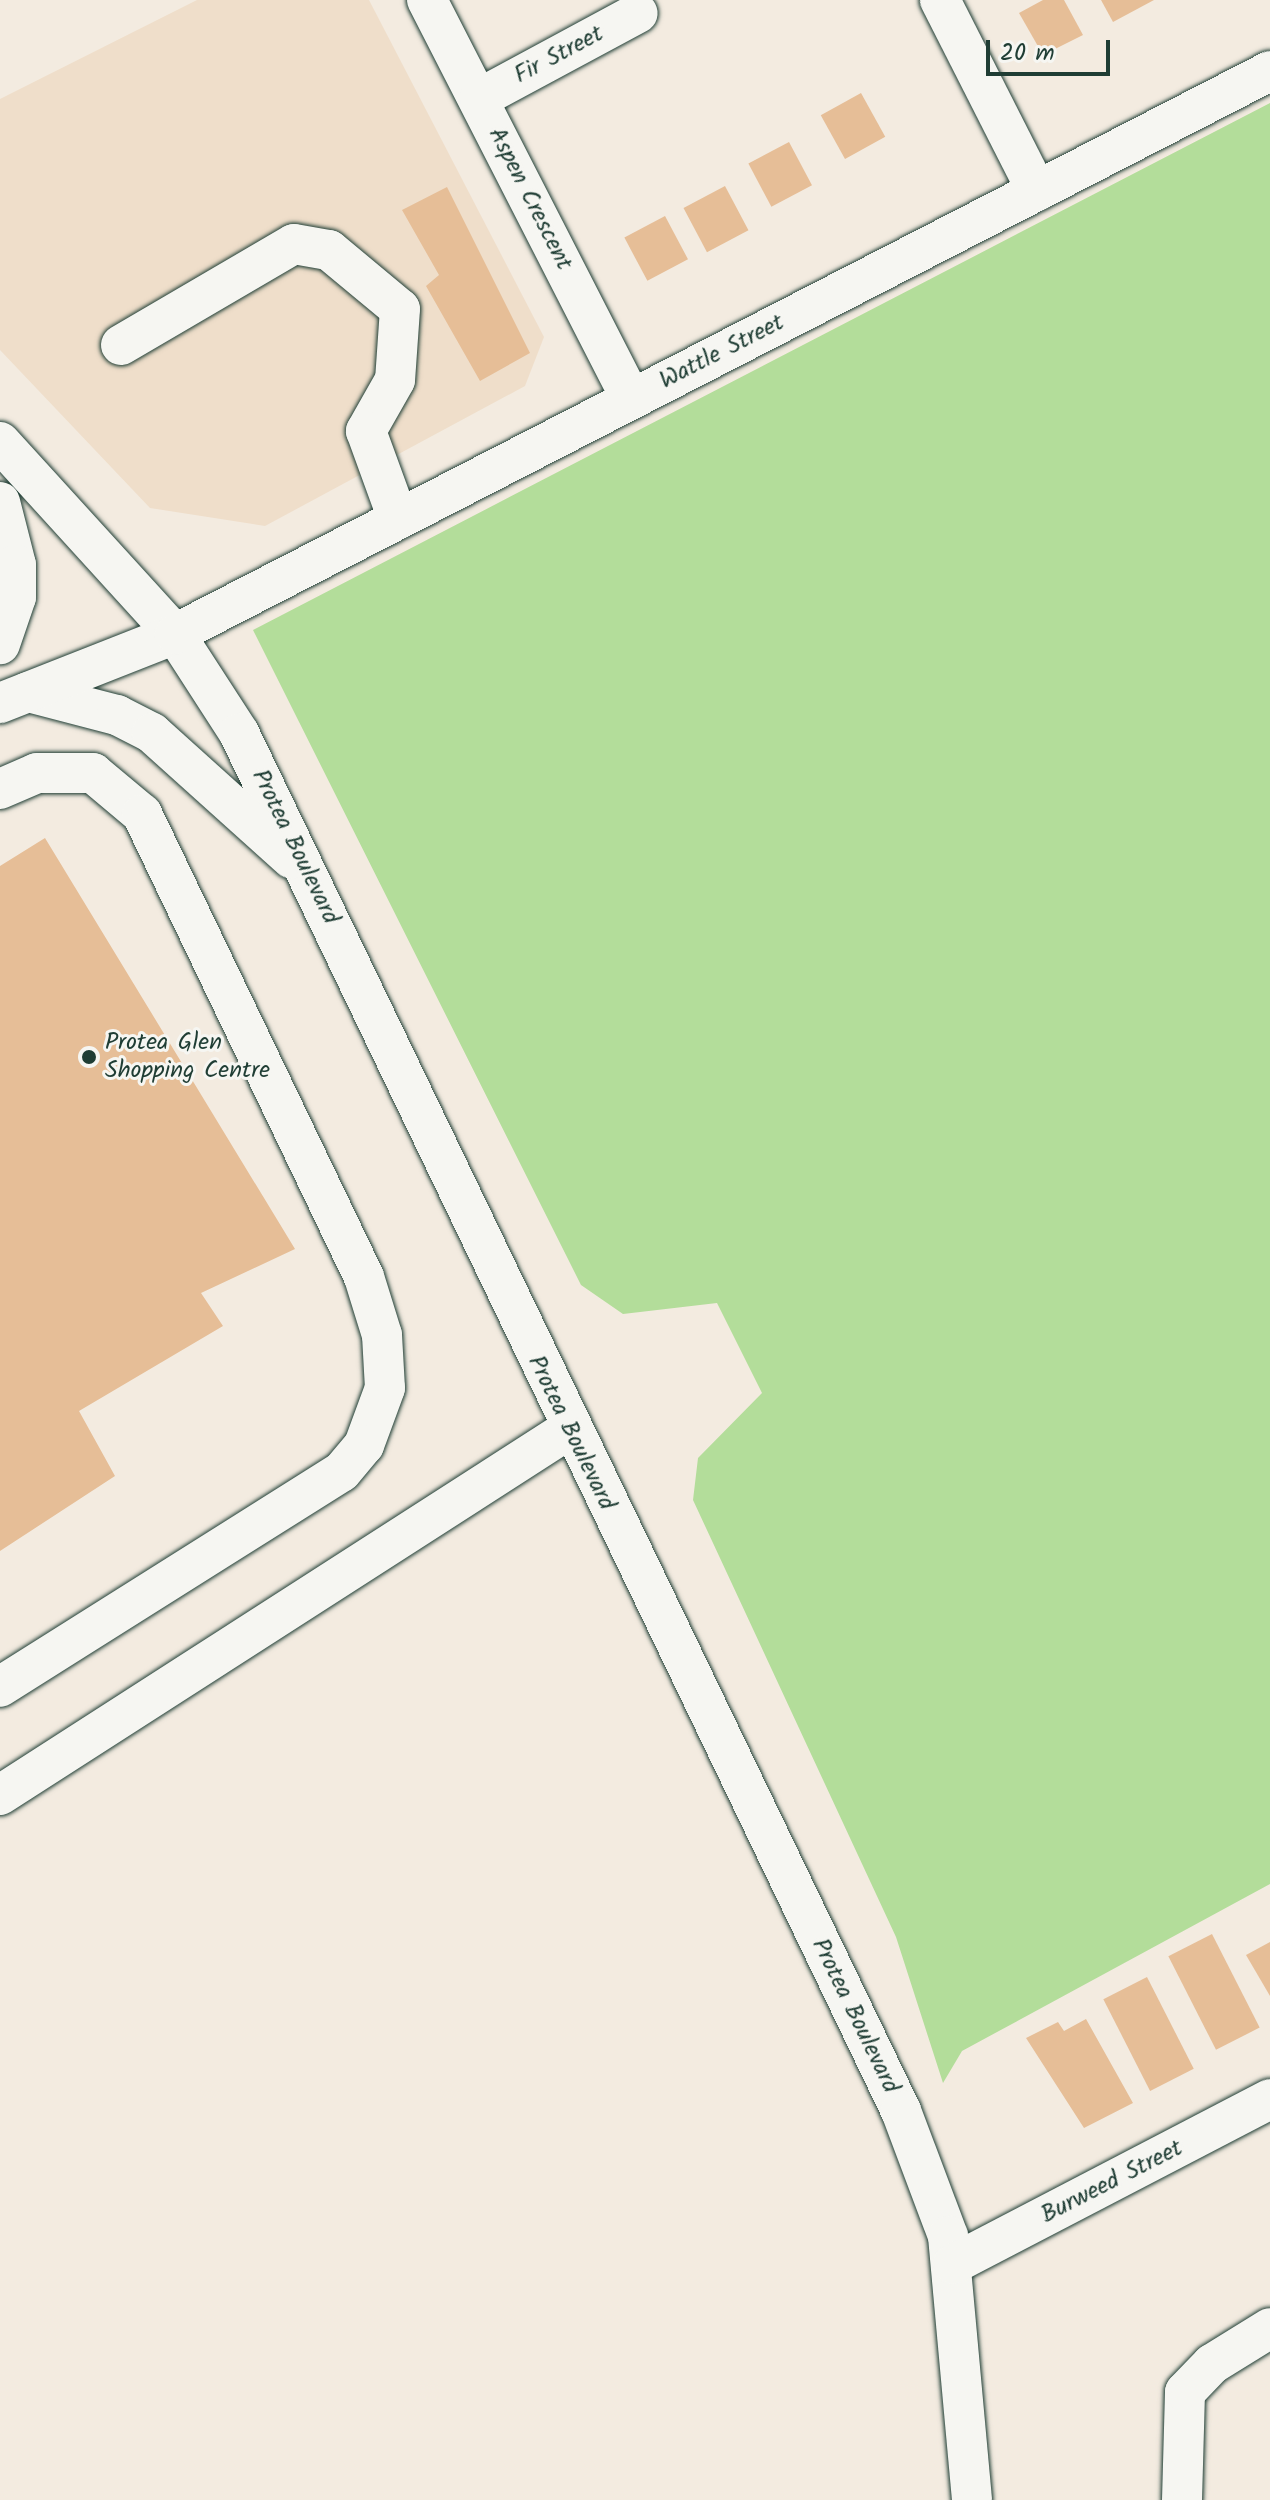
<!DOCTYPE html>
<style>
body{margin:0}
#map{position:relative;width:1270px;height:2500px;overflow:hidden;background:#f3ebe0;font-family:Kalam,sans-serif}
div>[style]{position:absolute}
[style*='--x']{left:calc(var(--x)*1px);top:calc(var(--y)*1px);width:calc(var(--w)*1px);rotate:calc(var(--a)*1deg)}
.built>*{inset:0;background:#efdeca}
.green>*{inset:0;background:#b3dd9a}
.building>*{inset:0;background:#e6be97;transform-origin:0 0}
.roads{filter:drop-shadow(0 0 2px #1f3d34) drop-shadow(0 0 2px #1f3d34)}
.minor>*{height:40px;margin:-20px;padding:0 20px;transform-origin:20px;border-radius:20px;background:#f6f6f2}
.dots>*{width:22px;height:22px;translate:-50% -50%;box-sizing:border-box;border:4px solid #f6f6f2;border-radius:50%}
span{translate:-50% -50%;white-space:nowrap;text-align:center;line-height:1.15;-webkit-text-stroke:6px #f6f6f2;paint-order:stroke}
.street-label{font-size:24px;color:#1f3d34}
.poi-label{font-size:24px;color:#1f3d34}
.left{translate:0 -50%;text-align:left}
.scale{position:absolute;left:986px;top:40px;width:124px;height:36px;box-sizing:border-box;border:4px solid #1f3d34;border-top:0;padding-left:10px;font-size:24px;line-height:28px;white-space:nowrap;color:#1f3d34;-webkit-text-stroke:6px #f6f6f2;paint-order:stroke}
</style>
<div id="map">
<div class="built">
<div style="clip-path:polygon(197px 0,369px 0,544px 337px,525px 386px,265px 526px,150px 508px,0 350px,0 99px)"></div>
</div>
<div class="green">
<div style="clip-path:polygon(1270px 103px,1270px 1884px,962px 2051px,943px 2083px,896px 1937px,693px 1500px,698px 1458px,762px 1393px,717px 1303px,623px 1314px,581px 1285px,253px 630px)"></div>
</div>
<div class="building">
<div style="clip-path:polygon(1043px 0,1064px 0,1083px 35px,1043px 55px,1019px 13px)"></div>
<div style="clip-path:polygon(1101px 0,1154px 0,1113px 22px)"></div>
<div style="left:861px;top:93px;width:50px;height:46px;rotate:61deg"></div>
<div style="left:789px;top:142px;width:49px;height:46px;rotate:62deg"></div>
<div style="left:725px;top:186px;width:50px;height:47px;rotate:62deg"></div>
<div style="clip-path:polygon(447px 187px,530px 353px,480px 381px,426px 286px,439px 275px,402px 210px)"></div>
<div style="left:665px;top:216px;width:49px;height:46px;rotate:62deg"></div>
<div style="clip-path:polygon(45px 838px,295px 1249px,201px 1293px,223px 1326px,79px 1411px,115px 1476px,0 1551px,0 866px)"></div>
<div style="left:1212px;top:1934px;width:105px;height:49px;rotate:63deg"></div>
<div style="clip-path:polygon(1270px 1942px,1270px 1996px,1246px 1955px)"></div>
<div style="left:1147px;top:1977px;width:103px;height:49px;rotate:63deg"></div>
<div style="clip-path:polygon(1086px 2019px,1133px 2103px,1084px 2128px,1026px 2038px,1058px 2022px,1064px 2031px)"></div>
</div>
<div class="roads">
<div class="minor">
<div style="--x:427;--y:0;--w:448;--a:62.9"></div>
<div style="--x:940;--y:0;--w:214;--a:63.1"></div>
<div style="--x:480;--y:98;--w:179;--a:-28.3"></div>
<div style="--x:121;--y:345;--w:200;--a:-30.3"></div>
<div style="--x:294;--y:244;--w:36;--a:10"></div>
<div style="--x:329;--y:250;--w:92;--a:39.7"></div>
<div style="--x:400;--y:309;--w:71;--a:94"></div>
<div style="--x:395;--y:380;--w:59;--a:119.6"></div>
<div style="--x:366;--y:431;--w:94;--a:70"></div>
<div style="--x:0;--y:442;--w:260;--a:47.7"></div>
<div style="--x:175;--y:634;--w:118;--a:57.1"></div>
<div style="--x:239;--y:733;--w:1529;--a:64.34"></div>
<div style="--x:901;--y:2111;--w:134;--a:69.4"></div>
<div style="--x:948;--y:2236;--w:265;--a:84.8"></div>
<div style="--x:0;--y:502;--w:65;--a:75.7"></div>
<div style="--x:16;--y:565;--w:32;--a:90"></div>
<div style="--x:16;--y:597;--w:50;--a:108.8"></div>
<div style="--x:28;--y:692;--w:92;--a:14.5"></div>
<div style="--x:117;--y:715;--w:39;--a:27"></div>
<div style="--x:152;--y:733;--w:187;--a:42"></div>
<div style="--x:0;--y:703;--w:188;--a:-21.5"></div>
<div style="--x:175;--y:634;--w:1231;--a:-27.21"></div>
<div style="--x:0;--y:789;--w:40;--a:-23.4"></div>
<div style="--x:37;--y:773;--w:56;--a:0"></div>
<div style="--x:93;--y:773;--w:64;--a:39.9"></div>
<div style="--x:142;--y:814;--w:513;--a:64.38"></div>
<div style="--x:364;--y:1277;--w:61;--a:72.8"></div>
<div style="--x:382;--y:1335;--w:53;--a:86.8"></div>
<div style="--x:385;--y:1388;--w:61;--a:110.2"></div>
<div style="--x:364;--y:1445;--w:35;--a:130"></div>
<div style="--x:341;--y:1472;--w:403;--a:147.8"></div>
<div style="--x:0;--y:1795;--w:675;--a:-32.73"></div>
<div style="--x:953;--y:2264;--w:357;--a:-27.5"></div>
<div style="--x:1182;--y:2500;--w:108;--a:-88.4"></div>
<div style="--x:1185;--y:2392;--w:39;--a:-46"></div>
<div style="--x:1212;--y:2364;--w:68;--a:-31.8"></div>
</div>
</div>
<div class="dots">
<div style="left:89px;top:1057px;background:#1f3d34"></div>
</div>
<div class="street-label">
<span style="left:559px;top:55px;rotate:-28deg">Fir Street</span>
<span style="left:530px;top:199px;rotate:63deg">Aspen Crescent</span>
<span style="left:722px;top:352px;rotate:-27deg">Wattle Street</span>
<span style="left:295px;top:847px;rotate:64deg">Protea Boulevard</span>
<span style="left:571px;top:1433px;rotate:64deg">Protea Boulevard</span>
<span style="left:855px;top:2016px;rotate:64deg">Protea Boulevard</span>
<span style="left:1112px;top:2182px;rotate:-27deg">Burweed Street</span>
</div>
<div class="poi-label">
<span class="left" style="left:105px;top:1057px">Protea Glen<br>Shopping Centre</span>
</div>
<div class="scale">20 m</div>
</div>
